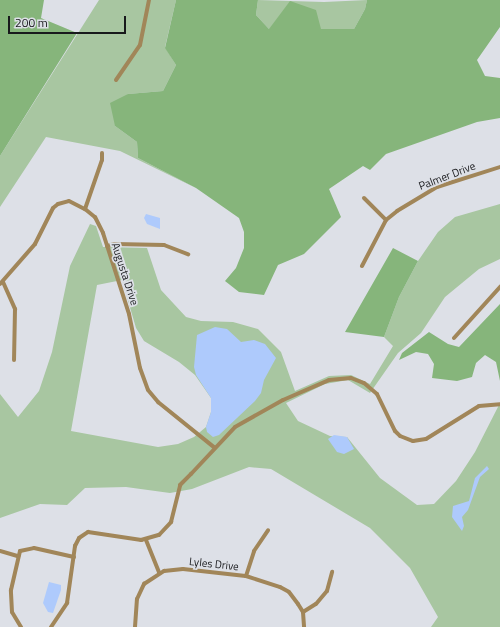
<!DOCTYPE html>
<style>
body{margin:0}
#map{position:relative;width:500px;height:627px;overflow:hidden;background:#dde0e7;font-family:"Titillium Web",sans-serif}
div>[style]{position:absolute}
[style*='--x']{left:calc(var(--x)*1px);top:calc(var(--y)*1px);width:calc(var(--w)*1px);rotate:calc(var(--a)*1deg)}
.green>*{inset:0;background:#a8c6a1}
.forest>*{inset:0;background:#86b57b}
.water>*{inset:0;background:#aecafc}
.street>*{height:4px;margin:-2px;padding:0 2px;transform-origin:2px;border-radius:2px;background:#a18659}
span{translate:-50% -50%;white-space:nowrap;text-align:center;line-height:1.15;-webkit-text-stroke:3.5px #dde0e7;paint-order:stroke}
.street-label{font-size:11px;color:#18191c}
.scale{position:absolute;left:8px;top:16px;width:118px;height:18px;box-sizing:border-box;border:2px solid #18191c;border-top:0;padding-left:5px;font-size:12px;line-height:14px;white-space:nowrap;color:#18191c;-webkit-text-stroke:3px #dde0e7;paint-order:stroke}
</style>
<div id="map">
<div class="green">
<div style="clip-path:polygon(99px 0,176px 0,165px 47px,176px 65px,163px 91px,128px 94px,115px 126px,137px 142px,138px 158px,196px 188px,120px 151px,46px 137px,0 207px,0 156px)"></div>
<div style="clip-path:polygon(258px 0,324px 2px,367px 0,365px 9px,354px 29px,269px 29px,256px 15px)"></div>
<div style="clip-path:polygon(evenodd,500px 204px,500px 259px,479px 269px,445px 297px,421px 333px,398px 353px,370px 393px,348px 380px,325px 384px,286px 403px,298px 421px,330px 436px,347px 437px,380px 478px,417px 505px,434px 504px,456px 481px,475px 452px,500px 403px,500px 627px,431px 627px,438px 617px,410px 568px,370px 528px,271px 469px,249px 467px,192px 489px,170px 493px,126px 487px,85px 488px,67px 505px,40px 504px,0 518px,0 394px,18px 417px,39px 391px,52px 352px,70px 266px,90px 224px,96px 226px,103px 247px,147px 248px,161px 290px,186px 317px,201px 321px,233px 322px,258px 329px,281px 352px,295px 391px,329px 376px,351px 375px,370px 384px,393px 346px,384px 337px,399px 297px,418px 261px,438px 232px,455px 217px,500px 204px,122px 280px,136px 328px,144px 341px,179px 362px,195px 375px,211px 398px,211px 412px,206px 427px,194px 437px,178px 444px,158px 447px,71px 431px,97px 285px,122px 280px)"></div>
</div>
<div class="forest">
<div style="clip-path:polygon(0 0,44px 0,41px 18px,77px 33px,0 156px)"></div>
<div style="clip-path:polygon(176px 0,258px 0,256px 15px,269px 29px,290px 1px,316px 10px,321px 29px,354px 29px,365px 9px,367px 0,500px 0,500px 27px,477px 60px,485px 76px,500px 78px,500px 118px,477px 122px,386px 154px,370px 170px,363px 166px,329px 189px,341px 217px,304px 254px,278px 265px,264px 295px,239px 292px,225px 281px,236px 268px,244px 248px,244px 232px,239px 218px,196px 188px,138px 158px,137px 142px,115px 126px,110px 103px,128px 94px,163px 91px,176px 65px,165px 48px)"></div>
<div style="clip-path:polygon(393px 248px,418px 261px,399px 297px,384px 337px,345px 332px)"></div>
<div style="clip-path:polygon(500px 304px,500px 381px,496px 362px,485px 355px,476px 363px,472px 377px,457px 381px,432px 378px,434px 364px,428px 354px,416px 352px,399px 360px,402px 353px,429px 332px,448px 344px,459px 347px)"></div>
</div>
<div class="water">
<div style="clip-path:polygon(146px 214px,160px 218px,160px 229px,147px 224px,144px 218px)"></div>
<div style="clip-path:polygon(215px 327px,227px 329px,241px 342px,254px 340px,265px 344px,276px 358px,264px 380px,261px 393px,255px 401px,219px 435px,213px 437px,207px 432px,206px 427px,211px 412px,211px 398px,196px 375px,194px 367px,197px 335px)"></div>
<div style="clip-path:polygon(334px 435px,347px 437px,354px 449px,344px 454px,337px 452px,328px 439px)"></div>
<div style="clip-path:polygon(487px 466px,489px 469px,480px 477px,468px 510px,462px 517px,464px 526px,462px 531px,452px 517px,453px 506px,469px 501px,475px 478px)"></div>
<div style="clip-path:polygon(49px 582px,61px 585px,61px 590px,53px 613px,48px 612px,43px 603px)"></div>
</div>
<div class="street">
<div style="--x:116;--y:80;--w:42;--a:-55.6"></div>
<div style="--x:140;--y:45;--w:46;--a:-78.7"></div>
<div style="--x:364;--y:198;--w:31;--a:45"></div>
<div style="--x:85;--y:209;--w:52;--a:-70.9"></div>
<div style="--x:102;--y:160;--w:7;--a:-90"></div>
<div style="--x:107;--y:246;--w:8;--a:-14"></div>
<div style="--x:115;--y:244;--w:49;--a:1.2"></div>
<div style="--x:164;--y:245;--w:26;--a:21"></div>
<div style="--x:362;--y:266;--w:52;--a:-62.4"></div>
<div style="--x:386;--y:220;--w:14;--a:-39"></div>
<div style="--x:397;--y:211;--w:47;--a:-31"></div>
<div style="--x:437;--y:187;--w:66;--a:-17.6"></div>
<div style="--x:3;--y:282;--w:30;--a:66"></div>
<div style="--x:15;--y:309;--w:51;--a:91.1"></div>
<div style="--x:0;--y:284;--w:53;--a:-48.8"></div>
<div style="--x:35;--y:244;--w:40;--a:-63.4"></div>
<div style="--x:53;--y:208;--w:6;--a:-39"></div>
<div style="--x:58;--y:204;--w:11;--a:-15"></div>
<div style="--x:69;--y:201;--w:18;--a:27"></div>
<div style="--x:85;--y:209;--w:13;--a:39"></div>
<div style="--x:95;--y:217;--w:18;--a:63"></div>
<div style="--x:103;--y:233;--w:85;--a:72.2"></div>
<div style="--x:129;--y:314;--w:55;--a:78.5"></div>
<div style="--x:140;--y:368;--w:23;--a:70"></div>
<div style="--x:148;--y:390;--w:16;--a:50"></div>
<div style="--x:158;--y:402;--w:73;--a:38.9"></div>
<div style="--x:454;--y:338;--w:69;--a:-48"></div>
<div style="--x:146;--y:540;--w:35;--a:68"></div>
<div style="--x:0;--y:551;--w:19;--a:16"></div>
<div style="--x:246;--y:576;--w:26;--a:-72"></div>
<div style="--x:254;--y:551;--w:25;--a:-56"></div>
<div style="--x:303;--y:612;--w:15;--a:-32"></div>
<div style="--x:316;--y:604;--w:17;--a:-50"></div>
<div style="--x:327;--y:591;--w:20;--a:-75"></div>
<div style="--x:21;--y:627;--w:17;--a:-121"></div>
<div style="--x:12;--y:612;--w:22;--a:-93"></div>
<div style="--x:11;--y:590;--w:40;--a:-77"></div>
<div style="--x:20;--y:551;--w:14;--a:-12"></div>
<div style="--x:34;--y:548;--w:41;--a:12.7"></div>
<div style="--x:51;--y:627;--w:29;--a:-56"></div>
<div style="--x:67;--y:603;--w:58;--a:-82"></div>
<div style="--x:75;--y:546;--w:9;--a:-63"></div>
<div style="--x:79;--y:538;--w:11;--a:-34"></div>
<div style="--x:88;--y:532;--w:54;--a:8.6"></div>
<div style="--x:141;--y:540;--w:19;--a:-16"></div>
<div style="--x:159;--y:535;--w:18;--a:-47"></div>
<div style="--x:171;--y:522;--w:38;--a:-76"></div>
<div style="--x:180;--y:485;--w:16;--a:-45"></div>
<div style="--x:191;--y:474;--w:64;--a:-46.9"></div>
<div style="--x:235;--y:427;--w:55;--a:-29.4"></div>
<div style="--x:283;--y:400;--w:50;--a:-23.5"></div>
<div style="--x:329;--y:380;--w:22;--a:-5"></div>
<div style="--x:351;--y:378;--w:14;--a:21"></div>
<div style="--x:364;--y:383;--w:17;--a:40"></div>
<div style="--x:377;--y:394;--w:41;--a:64.1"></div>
<div style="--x:395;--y:431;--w:7;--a:45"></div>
<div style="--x:400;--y:436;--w:14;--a:21"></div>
<div style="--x:413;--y:441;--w:13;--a:-9"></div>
<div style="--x:426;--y:439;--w:62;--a:-31.9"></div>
<div style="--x:479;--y:406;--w:21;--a:-5"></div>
<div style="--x:135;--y:627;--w:28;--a:-86"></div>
<div style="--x:137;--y:599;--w:17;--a:-65"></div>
<div style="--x:144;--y:584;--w:24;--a:-33"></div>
<div style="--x:164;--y:571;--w:19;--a:-6"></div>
<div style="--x:183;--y:569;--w:63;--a:6.3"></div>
<div style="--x:246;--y:576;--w:36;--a:18"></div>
<div style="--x:280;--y:587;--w:10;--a:29"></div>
<div style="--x:289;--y:592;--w:15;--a:53"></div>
<div style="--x:298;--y:604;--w:9;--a:58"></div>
<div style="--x:303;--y:612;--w:15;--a:86"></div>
</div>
<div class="street-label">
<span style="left:447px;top:176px;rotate:-21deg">Palmer Drive</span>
<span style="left:125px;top:274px;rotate:72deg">Augusta Drive</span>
<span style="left:214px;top:564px;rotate:6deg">Lyles Drive</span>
</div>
<div class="scale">200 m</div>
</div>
